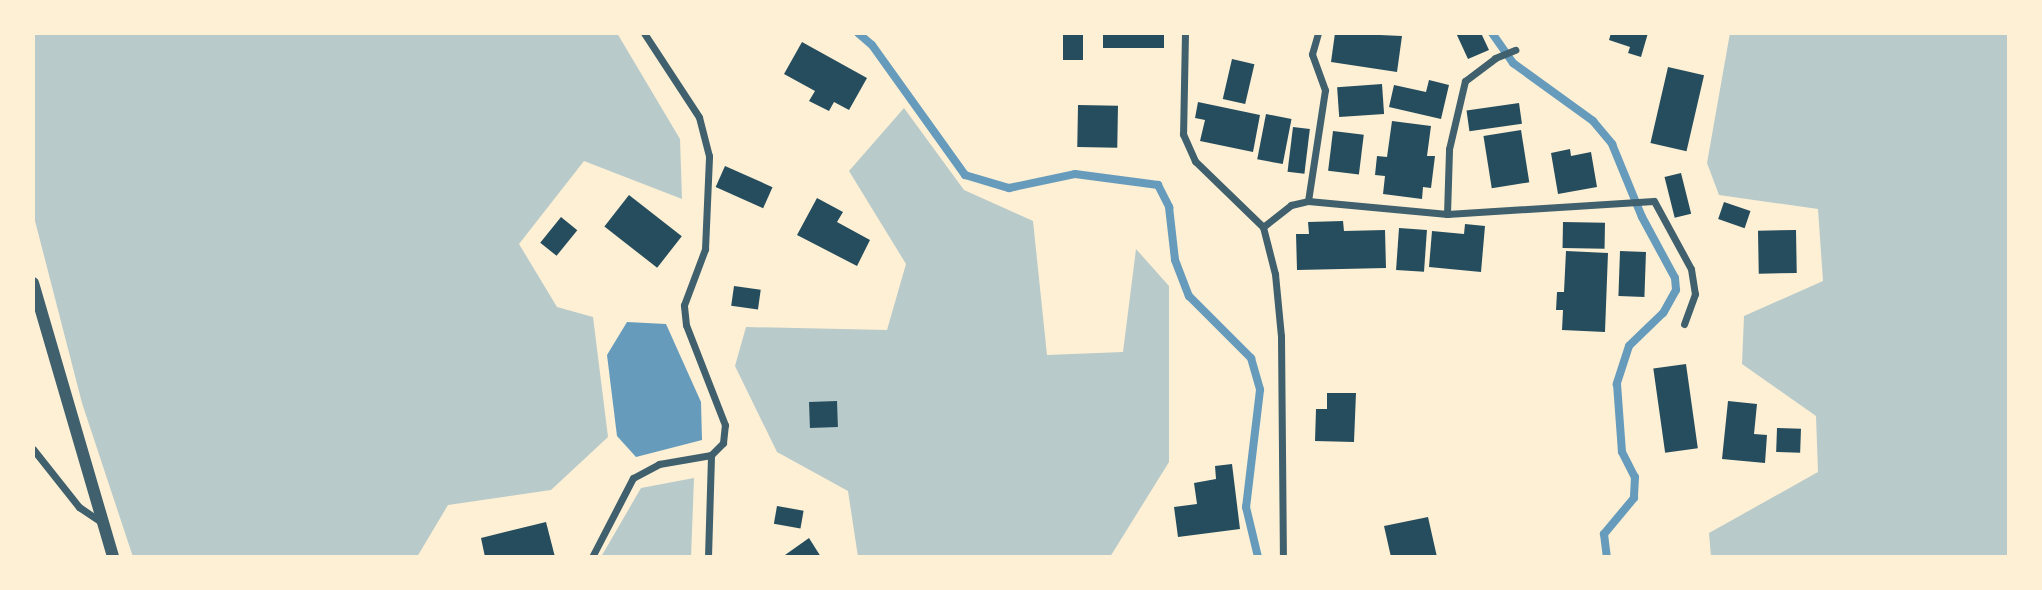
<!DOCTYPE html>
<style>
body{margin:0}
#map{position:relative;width:2042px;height:590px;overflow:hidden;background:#fdf0d5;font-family:"PT Sans Narrow",sans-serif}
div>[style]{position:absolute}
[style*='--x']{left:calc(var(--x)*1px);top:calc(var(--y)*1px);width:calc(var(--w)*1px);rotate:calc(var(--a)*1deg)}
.green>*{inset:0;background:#b9caca}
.water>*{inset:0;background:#669bbc}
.stream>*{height:8px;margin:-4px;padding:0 4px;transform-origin:4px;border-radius:4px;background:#669bbc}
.building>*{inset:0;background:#264d5e;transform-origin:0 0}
.minor>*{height:7px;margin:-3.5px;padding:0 3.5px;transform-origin:3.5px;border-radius:3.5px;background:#3f606c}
.tertiary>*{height:12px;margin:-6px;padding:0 6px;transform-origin:6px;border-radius:6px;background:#3f606c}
span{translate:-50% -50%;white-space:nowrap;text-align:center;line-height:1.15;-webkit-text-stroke:7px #fdf0d5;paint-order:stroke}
.frame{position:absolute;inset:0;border:35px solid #fdf0d5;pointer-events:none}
</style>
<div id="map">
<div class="green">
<div style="clip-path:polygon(33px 33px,617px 33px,680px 139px,682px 199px,584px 161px,519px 244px,557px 307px,593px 317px,608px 437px,551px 490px,448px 505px,417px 557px,133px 557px,82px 403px,33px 213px)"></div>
<div style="clip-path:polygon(1730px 33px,2009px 33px,2009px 557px,1711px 557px,1709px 533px,1818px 472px,1816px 416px,1742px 364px,1744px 316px,1823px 281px,1818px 209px,1719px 195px,1707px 163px)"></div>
<div style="clip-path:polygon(904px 108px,964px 190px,1033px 221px,1047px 355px,1123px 352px,1136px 249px,1169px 286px,1169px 462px,1110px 557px,858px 557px,848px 491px,777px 452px,735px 366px,746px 327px,887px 330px,906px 264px,849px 171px)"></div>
<div style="clip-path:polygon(694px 478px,691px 557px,601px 557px,641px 488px)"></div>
</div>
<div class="water">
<div style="clip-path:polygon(627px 322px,666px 324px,701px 402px,702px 440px,636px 457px,617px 436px,607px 355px)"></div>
</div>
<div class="stream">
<div style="--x:858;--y:33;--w:18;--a:41"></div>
<div style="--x:872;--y:45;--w:160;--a:54.4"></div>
<div style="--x:965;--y:175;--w:46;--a:16.5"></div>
<div style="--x:1009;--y:188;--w:67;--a:-12"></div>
<div style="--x:1075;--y:174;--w:84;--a:7.5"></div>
<div style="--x:1158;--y:185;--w:25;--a:63"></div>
<div style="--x:1169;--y:207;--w:53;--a:83.5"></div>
<div style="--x:1175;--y:260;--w:39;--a:69"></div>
<div style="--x:1189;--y:296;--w:88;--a:45"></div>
<div style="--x:1251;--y:358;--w:33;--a:74"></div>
<div style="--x:1260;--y:390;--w:118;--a:96.8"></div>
<div style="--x:1246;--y:507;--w:51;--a:76.5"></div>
<div style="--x:1492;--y:33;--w:37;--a:55"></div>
<div style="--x:1513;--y:63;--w:99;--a:35.9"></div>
<div style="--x:1593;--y:121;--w:30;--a:50"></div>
<div style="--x:1612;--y:144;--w:79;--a:67.7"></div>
<div style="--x:1642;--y:217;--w:69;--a:61.6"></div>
<div style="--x:1675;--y:278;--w:12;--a:85"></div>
<div style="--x:1676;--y:290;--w:26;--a:119"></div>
<div style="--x:1663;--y:313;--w:47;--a:135.9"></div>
<div style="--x:1629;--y:346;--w:40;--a:108"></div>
<div style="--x:1617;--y:384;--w:68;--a:85.8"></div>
<div style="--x:1622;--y:452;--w:28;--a:63"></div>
<div style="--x:1635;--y:477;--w:21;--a:93"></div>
<div style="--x:1634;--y:498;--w:47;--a:129.8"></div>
<div style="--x:1604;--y:534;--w:23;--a:83"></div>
</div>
<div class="building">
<div style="left:1063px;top:33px;width:20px;height:27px"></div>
<div style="left:1103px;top:33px;width:61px;height:15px"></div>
<div style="clip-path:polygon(1335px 33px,1402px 36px,1397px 72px,1331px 62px)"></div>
<div style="clip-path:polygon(1456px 33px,1481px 33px,1489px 50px,1468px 59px)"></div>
<div style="clip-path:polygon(1611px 33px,1648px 33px,1641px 57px,1628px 53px,1630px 47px,1609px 40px)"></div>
<div style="clip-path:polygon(802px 42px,867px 78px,849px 110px,834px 102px,829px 111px,809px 101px,815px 91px,784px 74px)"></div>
<div style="left:1232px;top:59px;width:23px;height:41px;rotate:13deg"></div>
<div style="left:1668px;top:67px;width:37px;height:78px;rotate:13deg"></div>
<div style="clip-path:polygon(1429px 80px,1449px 85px,1441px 119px,1389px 107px,1394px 85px,1426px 92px)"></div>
<div style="left:1382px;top:84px;width:30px;height:45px;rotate:86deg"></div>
<div style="clip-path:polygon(1198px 102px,1260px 115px,1253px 152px,1200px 141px,1205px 120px,1195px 118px)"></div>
<div style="left:1519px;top:103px;width:21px;height:53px;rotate:82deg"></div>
<div style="left:1078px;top:105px;width:40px;height:42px;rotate:1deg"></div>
<div style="left:1266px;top:114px;width:26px;height:46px;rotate:11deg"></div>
<div style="clip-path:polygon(1392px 121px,1431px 126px,1427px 156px,1435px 156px,1431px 188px,1423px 187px,1422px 199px,1383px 194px,1385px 176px,1375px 175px,1377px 156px,1387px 157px)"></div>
<div style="left:1293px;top:127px;width:17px;height:45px;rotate:7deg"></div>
<div style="left:1521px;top:130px;width:53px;height:38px;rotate:81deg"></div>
<div style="left:1333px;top:131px;width:31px;height:40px;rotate:7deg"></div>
<div style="clip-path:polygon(1570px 149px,1571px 156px,1591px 152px,1597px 187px,1558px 194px,1551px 153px)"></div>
<div style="left:725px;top:166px;width:52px;height:23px;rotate:24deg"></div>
<div style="left:1681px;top:173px;width:42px;height:17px;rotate:76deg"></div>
<div style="left:629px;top:195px;width:67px;height:40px;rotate:38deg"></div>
<div style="clip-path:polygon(817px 198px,843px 212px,837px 222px,870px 240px,857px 266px,797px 235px)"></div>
<div style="left:1724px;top:202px;width:28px;height:18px;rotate:19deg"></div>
<div style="left:561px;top:217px;width:21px;height:33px;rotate:39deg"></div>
<div style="clip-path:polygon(1343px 221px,1344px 231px,1385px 230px,1386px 268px,1297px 270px,1296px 234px,1309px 234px,1308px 222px)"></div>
<div style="left:1563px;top:222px;width:42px;height:26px;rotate:1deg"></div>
<div style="clip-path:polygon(1465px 224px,1485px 226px,1481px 272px,1429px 267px,1432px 231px,1464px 234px)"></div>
<div style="left:1399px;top:228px;width:28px;height:42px;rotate:4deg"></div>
<div style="left:1796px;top:230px;width:43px;height:38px;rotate:89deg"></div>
<div style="clip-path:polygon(1566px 251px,1608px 253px,1605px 332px,1562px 330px,1563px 310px,1556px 310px,1557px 292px,1564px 292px)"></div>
<div style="left:1620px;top:251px;width:26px;height:45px;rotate:2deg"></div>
<div style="left:734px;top:286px;width:27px;height:20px;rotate:8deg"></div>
<div style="left:1686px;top:364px;width:85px;height:33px;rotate:82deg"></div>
<div style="clip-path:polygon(1327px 393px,1356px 393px,1354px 442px,1315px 441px,1316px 409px,1327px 409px)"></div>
<div style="left:837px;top:401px;width:26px;height:28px;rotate:88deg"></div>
<div style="clip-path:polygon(1728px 401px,1757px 404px,1754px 434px,1767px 435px,1765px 463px,1722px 459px)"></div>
<div style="left:1777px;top:428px;width:24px;height:24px;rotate:2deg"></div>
<div style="clip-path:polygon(1232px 464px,1240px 529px,1178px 537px,1174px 507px,1197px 504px,1194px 483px,1216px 479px,1215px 466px)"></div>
<div style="left:777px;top:506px;width:27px;height:18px;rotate:10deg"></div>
<div style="clip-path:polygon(1428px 517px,1437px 557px,1391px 557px,1384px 526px)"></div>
<div style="clip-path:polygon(546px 522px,555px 557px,485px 557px,481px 538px)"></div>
<div style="clip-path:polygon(809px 538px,821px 557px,786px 557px,785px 555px)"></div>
</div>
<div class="minor">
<div style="--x:1185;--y:33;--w:101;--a:91.1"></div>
<div style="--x:1183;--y:134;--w:30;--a:66"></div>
<div style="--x:1195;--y:161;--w:95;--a:44.1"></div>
<div style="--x:1263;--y:227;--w:49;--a:75.7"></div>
<div style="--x:1275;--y:274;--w:62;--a:84.5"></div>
<div style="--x:1281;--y:336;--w:221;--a:89.5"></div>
<div style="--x:1308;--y:201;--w:112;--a:-81.3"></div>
<div style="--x:1325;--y:90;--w:38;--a:-110"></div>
<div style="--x:1312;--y:54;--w:22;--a:-74"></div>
<div style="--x:1447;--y:214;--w:65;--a:-88.2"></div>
<div style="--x:1449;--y:149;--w:70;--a:-76.8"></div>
<div style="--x:1465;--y:81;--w:38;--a:-37"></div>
<div style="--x:1495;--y:58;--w:22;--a:-22"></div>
<div style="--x:1263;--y:227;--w:36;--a:-38"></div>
<div style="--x:1291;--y:205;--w:17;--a:-13"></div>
<div style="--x:1308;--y:201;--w:140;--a:5.3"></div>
<div style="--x:1447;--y:214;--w:207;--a:-3.6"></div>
<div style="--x:1654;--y:201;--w:77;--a:61.4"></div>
<div style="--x:1691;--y:269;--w:25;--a:81"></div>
<div style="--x:1695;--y:294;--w:32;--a:110"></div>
<div style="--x:33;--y:449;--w:74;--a:51.6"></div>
<div style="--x:79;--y:507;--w:27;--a:34"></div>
<div style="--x:592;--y:557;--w:89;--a:-62.6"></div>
<div style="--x:633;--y:478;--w:30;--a:-28"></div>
<div style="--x:659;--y:464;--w:53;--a:-9.8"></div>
<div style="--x:711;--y:455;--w:17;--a:-45"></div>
<div style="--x:723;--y:443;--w:18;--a:-84"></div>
<div style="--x:725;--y:425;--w:107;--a:-111.3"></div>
<div style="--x:686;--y:325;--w:20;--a:-96"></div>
<div style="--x:684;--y:305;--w:60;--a:-69.4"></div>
<div style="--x:705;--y:249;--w:93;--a:-87.5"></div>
<div style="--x:709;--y:156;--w:40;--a:-104.4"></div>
<div style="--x:699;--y:117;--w:100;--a:-123.2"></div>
<div style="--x:708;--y:557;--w:102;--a:-88.3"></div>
</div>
<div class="tertiary">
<div style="--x:33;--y:283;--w:285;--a:73.7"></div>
</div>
<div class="frame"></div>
</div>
